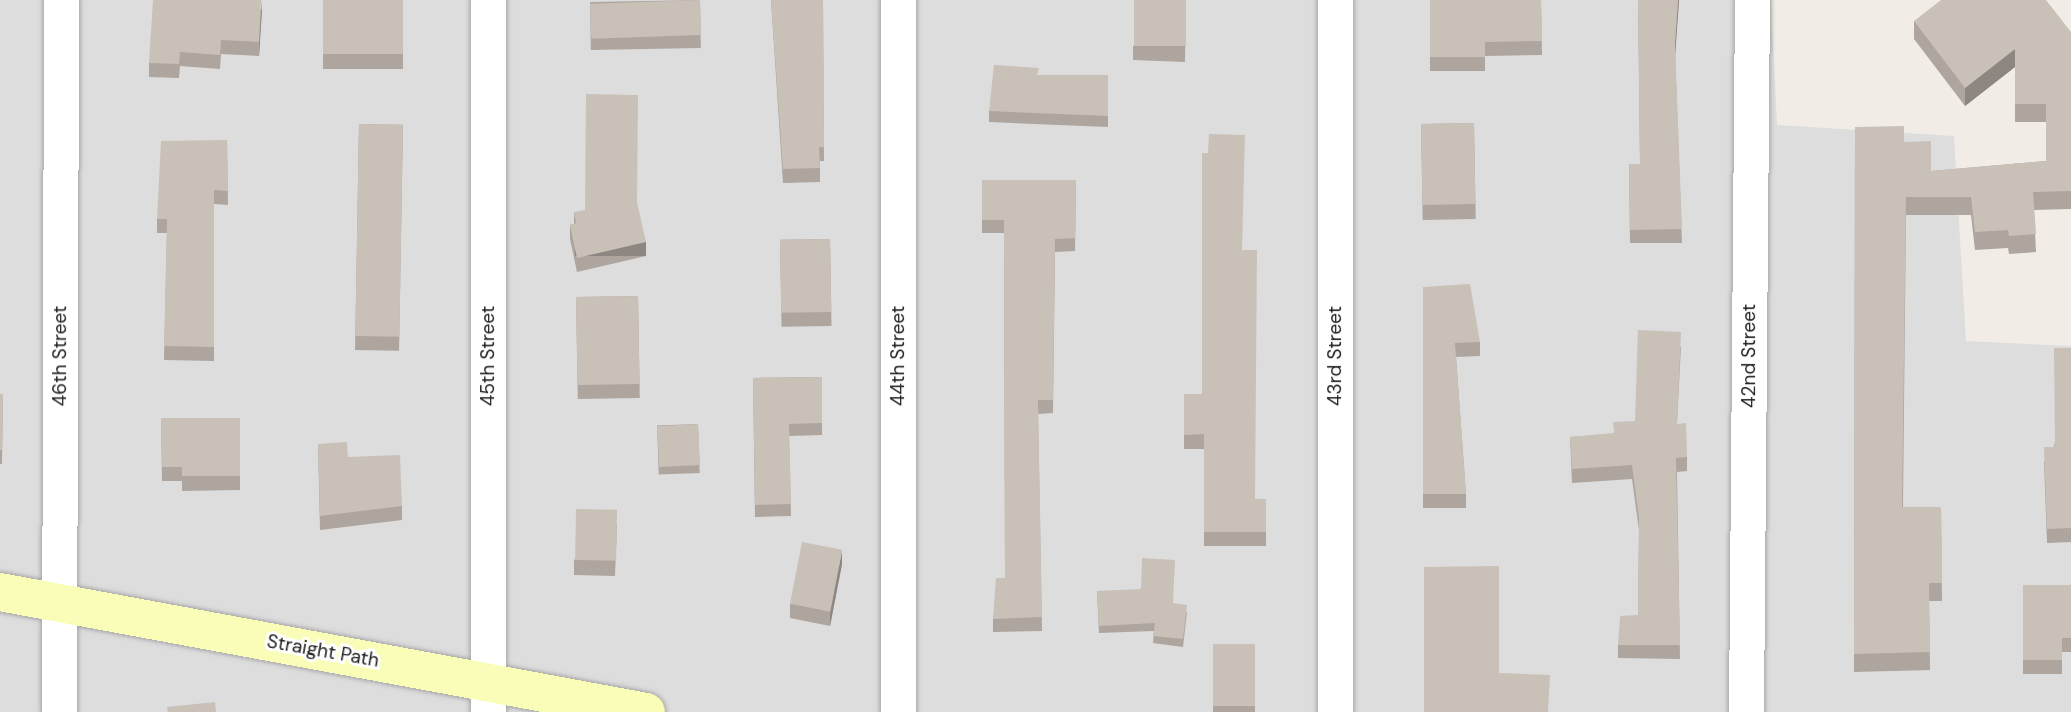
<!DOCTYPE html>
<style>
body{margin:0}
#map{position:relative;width:2071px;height:712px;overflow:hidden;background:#f1ede6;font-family:"DM Sans",sans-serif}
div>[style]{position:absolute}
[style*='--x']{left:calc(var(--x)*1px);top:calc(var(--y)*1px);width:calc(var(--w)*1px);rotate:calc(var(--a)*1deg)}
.residential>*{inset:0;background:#dedddd}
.roads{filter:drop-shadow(0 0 2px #a7a7a7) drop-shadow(0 0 2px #a7a7a7)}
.street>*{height:35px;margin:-17.5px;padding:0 17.5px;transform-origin:17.5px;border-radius:17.5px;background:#fff}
.secondary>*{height:38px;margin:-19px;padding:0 19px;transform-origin:19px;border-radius:19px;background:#f9fdb7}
.wall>*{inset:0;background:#ada59e;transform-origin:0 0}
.shaded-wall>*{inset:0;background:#8d8681;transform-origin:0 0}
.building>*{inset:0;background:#c9c0b8;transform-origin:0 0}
span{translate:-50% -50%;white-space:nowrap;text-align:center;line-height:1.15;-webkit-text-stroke:6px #fff;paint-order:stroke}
.street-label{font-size:19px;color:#202020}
</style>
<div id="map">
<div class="residential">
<div style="clip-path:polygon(0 0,1771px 0,1777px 125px,1954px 136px,1966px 341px,2071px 346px,2071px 712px,0 712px)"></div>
</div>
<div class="roads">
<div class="street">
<div style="--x:488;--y:0;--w:712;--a:90"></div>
<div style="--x:1335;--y:0;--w:712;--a:90"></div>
<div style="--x:59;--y:712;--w:712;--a:-89.84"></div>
<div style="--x:898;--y:712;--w:712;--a:-90"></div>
<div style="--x:1746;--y:712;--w:712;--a:-89.52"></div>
</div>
<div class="secondary">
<div style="--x:0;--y:592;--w:657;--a:10.52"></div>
</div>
</div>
<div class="wall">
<div style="left:323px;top:0;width:80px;height:69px"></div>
<div style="left:700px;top:0;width:48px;height:110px;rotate:89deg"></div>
<div style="clip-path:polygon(771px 0,823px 0,824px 161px,820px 161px,820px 182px,783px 183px)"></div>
<div style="clip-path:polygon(1186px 0,1185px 62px,1133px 60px,1133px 46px)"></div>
<div style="clip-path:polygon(1430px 0,1541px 0,1542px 55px,1485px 56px,1485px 71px,1430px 71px)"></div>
<div style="clip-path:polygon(1638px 0,1679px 0,1675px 53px,1682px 243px,1630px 243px,1629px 164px,1640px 164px)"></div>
<div style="clip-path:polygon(262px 9px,259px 56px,221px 54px,220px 69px,180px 66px,179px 78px,149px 77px,149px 63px)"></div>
<div style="clip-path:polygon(1914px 21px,2071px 32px,2071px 209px,2034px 210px,2036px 252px,2009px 254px,2008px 248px,1975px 250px,1971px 215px,1906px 215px,1903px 507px,1941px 507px,1942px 601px,1929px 601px,1930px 670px,1854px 672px,1855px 127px,1904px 142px,1931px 171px,2046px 161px,2046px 122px,2015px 122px,2015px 67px,1965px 106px,1914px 39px)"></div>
<div style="clip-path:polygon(1039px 75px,1108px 75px,1108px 127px,989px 122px,989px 111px)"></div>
<div style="left:1474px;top:123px;width:96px;height:53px;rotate:89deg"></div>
<div style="left:359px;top:124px;width:44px;height:226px;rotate:1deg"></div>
<div style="clip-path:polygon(227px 140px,228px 205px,214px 204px,214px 361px,164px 360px,167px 233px,157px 233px,157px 219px)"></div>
<div style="clip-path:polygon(982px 180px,1076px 180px,1075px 251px,1055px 252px,1053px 413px,1038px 414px,1042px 631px,993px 632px,993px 619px,1005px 578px,1004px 233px,982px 233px)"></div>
<div style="clip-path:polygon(574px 212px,646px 256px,577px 272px,570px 239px,570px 225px,574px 224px)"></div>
<div style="left:830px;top:239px;width:87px;height:50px;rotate:89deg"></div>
<div style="clip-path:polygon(1242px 250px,1255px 499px,1266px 499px,1266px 546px,1204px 546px,1204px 449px,1184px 449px,1184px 394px,1202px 394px)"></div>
<div style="clip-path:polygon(1423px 287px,1480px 342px,1480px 356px,1456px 357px,1466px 494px,1466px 508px,1423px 508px)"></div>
<div style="left:638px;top:296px;width:102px;height:62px;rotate:89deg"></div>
<div style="clip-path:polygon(1681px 346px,1677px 424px,1687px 457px,1687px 471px,1677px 472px,1680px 659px,1618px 658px,1618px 645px,1638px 615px,1639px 530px,1632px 479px,1572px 483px,1570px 437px,1613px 434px,1635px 421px)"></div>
<div style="clip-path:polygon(2071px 348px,2071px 542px,2047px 543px,2044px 462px,2054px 447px)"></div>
<div style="clip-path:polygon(822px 377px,822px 435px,789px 436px,791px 516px,755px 517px,753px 378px)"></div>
<div style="clip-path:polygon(0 394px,3px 394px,2px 464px,0 464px)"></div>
<div style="clip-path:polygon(161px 418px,240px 418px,240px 490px,182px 491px,182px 481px,162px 481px)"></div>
<div style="left:698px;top:424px;width:49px;height:41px;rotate:88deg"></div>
<div style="clip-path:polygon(318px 444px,348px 457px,402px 506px,402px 520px,320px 530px)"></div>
<div style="clip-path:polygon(617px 524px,615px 576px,574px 575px,574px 560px)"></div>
<div style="clip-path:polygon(842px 564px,830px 626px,790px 618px,790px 604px)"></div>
<div style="clip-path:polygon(2023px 585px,2071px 585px,2071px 652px,2062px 652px,2062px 674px,2023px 674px)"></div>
<div style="clip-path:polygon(1097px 591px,1173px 603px,1187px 612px,1183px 647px,1153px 643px,1154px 631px,1099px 633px)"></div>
<div style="left:1213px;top:644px;width:42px;height:68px"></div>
</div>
<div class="shaded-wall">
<div style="clip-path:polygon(262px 0,262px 9px,259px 56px,259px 42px)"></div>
<div style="clip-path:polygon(1678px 0,1679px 0,1675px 58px,1675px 44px)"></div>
<div style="clip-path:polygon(2015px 49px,2015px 67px,1965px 106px,1965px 88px)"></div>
<div style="left:646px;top:242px;width:14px;height:71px;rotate:90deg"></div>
<div style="clip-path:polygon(842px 550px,842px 564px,830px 626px,830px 612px)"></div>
</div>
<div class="building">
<div style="clip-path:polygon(153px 0,261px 0,259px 42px,221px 40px,220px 55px,180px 52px,179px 64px,149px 63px)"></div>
<div style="left:323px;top:0;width:80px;height:54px"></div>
<div style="left:700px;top:0;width:35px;height:110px;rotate:88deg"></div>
<div style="clip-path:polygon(771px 0,823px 0,824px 147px,819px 147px,820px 168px,783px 169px)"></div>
<div style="left:1134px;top:0;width:52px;height:46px"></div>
<div style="clip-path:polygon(1430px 0,1541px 0,1542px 41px,1485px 42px,1485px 57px,1430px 57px)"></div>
<div style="clip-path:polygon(1638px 0,1678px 0,1675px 44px,1682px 229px,1630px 230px,1629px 164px,1640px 164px)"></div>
<div style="clip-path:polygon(1941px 0,2046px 0,2071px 32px,2071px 191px,2033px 192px,2036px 234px,2009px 236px,2008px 230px,1975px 232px,1971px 197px,1906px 197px,1902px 507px,1941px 507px,1942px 583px,1929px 583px,1930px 652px,1854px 654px,1855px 127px,1904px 126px,1904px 142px,1931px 141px,1931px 171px,2046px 161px,2046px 104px,2015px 104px,2015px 49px,1965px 88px,1914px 21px)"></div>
<div style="clip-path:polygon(994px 65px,1039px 68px,1037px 75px,1108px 75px,1108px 116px,989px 111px)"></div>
<div style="clip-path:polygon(586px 94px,638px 95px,637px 202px,646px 242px,577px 258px,570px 225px,576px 223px,574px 212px,585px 210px)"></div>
<div style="left:1474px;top:123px;width:81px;height:53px;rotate:89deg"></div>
<div style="left:359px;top:124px;width:44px;height:212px;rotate:1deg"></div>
<div style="clip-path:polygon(1209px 134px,1245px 135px,1242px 250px,1257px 250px,1255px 499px,1266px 499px,1266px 532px,1204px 532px,1204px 434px,1184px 435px,1184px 394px,1202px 394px,1202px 153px,1208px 153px)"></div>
<div style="clip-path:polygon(227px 140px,228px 191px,214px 190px,214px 347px,164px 346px,167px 219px,157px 219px,161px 141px)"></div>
<div style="clip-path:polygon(982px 180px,1076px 180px,1075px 238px,1055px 239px,1053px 400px,1038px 400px,1042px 617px,993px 619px,996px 578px,1005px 578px,1004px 220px,982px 220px)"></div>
<div style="left:830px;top:239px;width:73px;height:50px;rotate:89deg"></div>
<div style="clip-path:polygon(1470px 284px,1480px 342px,1455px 343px,1466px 494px,1423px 494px,1423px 287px)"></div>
<div style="left:638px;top:296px;width:88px;height:62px;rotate:89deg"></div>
<div style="clip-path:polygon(1638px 330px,1681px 332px,1677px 424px,1686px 423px,1687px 457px,1676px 458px,1680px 645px,1618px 645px,1620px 616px,1638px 615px,1639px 518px,1632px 465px,1572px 469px,1570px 437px,1614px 433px,1613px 422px,1635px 421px)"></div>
<div style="clip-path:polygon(2054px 348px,2071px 348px,2071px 528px,2047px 529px,2044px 447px,2055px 447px)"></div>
<div style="clip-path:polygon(822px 377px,822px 423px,789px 424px,791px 504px,755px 505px,753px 378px)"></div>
<div style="clip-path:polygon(0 394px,3px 394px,2px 450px,0 450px)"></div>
<div style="clip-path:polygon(161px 418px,240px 418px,240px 476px,182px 476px,182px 467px,162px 467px)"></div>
<div style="left:698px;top:424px;width:41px;height:41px;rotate:87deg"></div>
<div style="clip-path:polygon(347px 442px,348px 457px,400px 455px,402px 506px,320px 516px,318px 444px)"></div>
<div style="left:576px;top:509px;width:41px;height:51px;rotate:1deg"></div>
<div style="left:802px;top:542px;width:41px;height:63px;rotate:11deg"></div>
<div style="clip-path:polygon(1142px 558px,1175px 560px,1173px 603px,1187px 605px,1183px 639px,1153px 636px,1155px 623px,1099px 626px,1097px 591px,1141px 589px)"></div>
<div style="clip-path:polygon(1499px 566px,1499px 673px,1550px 675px,1548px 712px,1424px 712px,1424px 567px)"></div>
<div style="clip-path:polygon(2023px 585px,2071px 585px,2071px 638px,2062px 638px,2062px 660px,2023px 660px)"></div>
<div style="left:1213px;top:644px;width:42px;height:62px"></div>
<div style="left:215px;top:702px;width:10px;height:48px;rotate:84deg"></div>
</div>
<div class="street-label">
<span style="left:60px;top:356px;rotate:-90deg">46th Street</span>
<span style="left:488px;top:356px;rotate:-90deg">45th Street</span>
<span style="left:898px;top:356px;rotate:-90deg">44th Street</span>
<span style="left:1335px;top:356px;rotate:-90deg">43rd Street</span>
<span style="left:1749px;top:356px;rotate:-90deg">42nd Street</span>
<span style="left:323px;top:651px;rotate:10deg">Straight Path</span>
</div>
</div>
